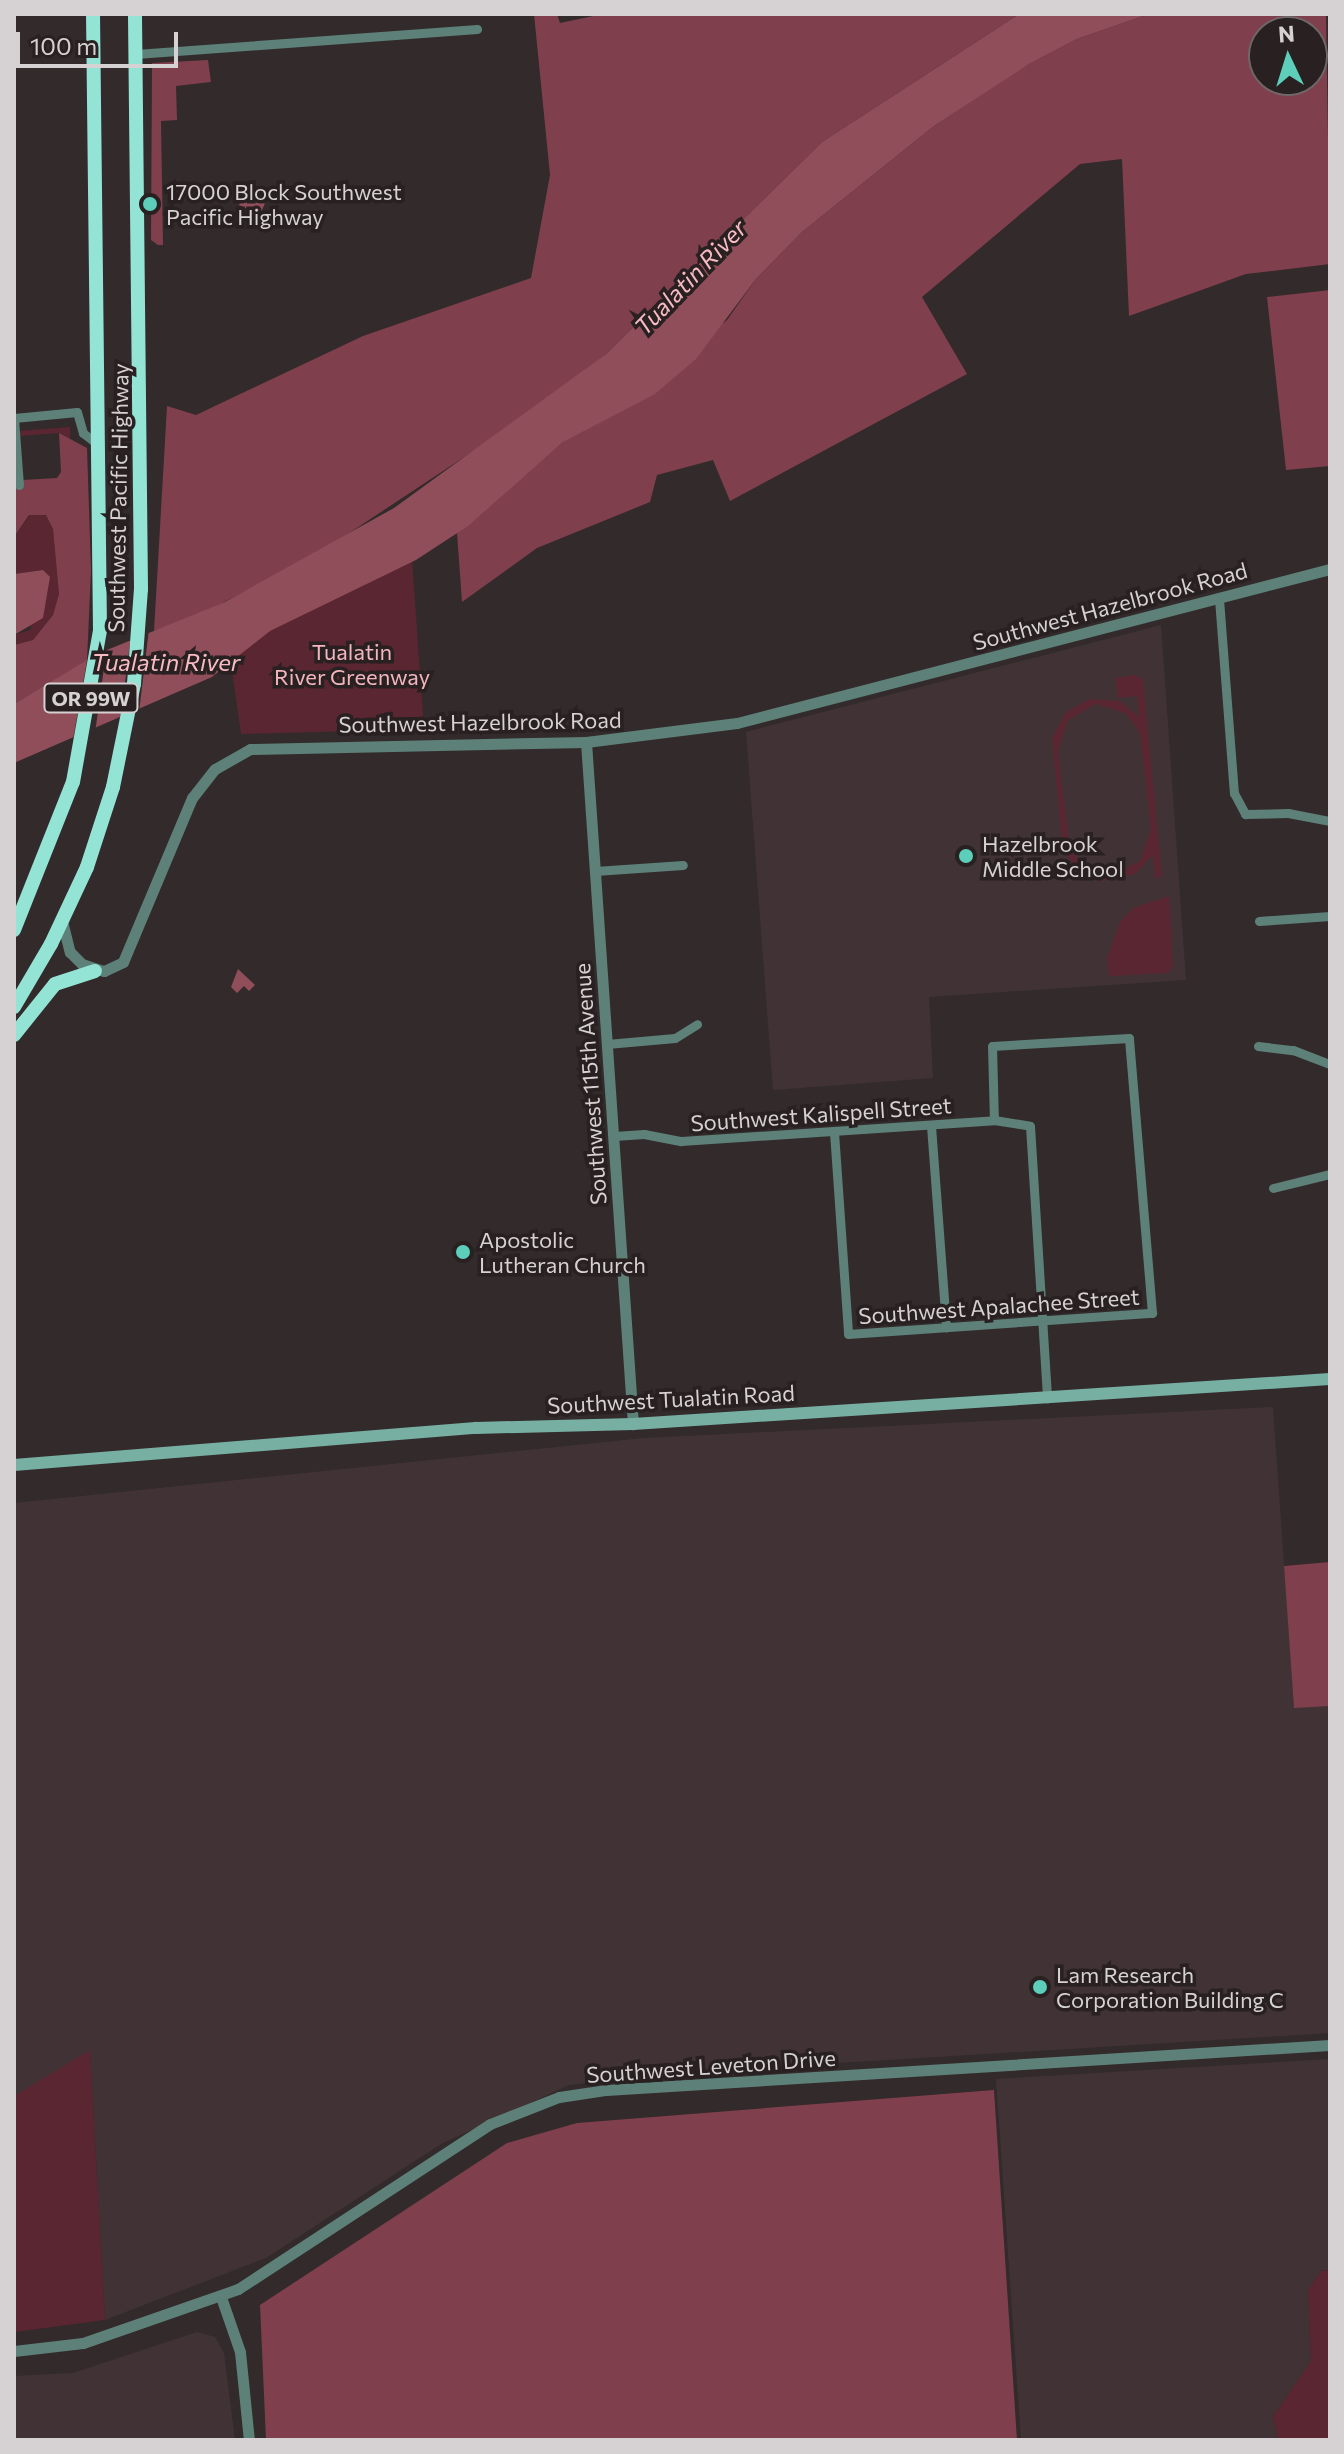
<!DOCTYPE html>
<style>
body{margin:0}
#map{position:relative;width:1344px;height:2454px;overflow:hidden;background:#322a2b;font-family:Commissioner,sans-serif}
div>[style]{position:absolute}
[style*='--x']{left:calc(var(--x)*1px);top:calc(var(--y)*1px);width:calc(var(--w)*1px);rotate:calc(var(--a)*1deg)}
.built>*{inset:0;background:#413335}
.green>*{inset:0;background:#5a2631}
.forest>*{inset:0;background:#803f4c}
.water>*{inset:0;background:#904d5a;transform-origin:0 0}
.pier>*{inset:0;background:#322a2b}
.minor>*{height:9px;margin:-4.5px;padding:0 4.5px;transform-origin:4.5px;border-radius:4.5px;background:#5d8078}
.tertiary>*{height:11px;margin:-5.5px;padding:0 5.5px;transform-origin:5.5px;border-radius:5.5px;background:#5d8078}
.secondary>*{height:12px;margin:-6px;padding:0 6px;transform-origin:6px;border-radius:6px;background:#77afa3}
.trunk>*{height:14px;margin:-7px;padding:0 7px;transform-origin:7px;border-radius:7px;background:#93e4d4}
.dots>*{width:22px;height:22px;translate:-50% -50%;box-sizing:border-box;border:4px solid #282021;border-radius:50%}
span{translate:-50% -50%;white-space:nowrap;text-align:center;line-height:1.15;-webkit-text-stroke:7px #282021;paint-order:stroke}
.shield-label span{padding:2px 6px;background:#282021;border:2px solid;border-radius:6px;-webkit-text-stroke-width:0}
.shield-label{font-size:20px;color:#d6d1d2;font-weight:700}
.poi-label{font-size:22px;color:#d6d1d2}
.left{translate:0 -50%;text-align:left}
.street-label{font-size:22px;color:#d6d1d2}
.park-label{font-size:22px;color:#f3b5be}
.water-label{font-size:24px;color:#f8bbc4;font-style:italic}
.frame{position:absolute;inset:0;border:16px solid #d6d1d2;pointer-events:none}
.north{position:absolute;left:1248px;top:16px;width:80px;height:80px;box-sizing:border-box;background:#282021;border:2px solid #6e6768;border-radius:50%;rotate:356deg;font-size:22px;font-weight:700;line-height:32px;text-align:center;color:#d6d1d2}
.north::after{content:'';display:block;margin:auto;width:28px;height:36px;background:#5dceb9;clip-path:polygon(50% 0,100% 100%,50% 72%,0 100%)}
.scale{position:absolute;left:16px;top:32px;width:162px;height:36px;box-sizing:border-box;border:4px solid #d6d1d2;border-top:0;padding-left:10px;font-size:24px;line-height:28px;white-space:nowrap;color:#d6d1d2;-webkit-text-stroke:6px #282021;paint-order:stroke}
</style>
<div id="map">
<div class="built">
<div style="clip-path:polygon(1161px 625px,1186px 980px,929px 997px,933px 1078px,773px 1090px,746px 732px)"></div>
<div style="clip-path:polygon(1273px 1407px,1294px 1707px,1330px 1706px,1330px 2033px,674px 2073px,569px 2085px,441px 2144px,266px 2258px,105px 2320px,90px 2051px,14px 2096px,14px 1503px,644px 1438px)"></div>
<div style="clip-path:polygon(1330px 2059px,1330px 2270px,1322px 2270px,1308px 2290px,1311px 2361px,1273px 2416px,1278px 2440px,1021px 2440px,996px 2079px)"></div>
<div style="clip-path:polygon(197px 2332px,215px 2337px,224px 2353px,235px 2440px,14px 2440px,14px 2376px,73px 2373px)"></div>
</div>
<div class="green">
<div style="clip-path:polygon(70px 427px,70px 439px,59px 433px,19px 436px,18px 431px)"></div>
<div style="clip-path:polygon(30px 515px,46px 515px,53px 529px,59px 594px,53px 615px,33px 640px,14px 645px,14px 635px,30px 630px,43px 570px,14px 574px,14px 537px)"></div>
<div style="clip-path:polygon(412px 559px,424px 729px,241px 734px,228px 642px)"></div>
<div style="clip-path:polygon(evenodd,1135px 675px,1143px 679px,1162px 877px,1155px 878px,1153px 855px,1135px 874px,1102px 881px,1080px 873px,1063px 851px,1052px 738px,1066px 712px,1090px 699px,1120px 701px,1139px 717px,1137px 696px,1118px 698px,1115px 678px,1135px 675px,1096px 704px,1125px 713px,1140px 733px,1151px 829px,1140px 861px,1112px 875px,1089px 871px,1070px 850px,1058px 751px,1068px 720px,1096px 704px)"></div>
<div style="clip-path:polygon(1169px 896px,1173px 967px,1168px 973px,1109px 976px,1107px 958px,1120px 922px,1133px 908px)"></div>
<div style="clip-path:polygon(90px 2050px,105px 2320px,14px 2332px,14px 2096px)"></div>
<div style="clip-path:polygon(1322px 2270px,1330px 2271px,1330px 2440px,1278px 2440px,1273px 2416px,1311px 2361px,1308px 2290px)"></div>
</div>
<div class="forest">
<div style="clip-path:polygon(534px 14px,557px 14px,560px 23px,603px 14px,1019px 14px,822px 142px,606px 354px,517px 422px,316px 555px,197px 616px,154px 631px,167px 406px,196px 415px,363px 336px,531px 278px,550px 175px)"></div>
<div style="clip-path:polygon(evenodd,1149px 14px,1326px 14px,1330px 264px,1246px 274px,1129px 316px,1122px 159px,1080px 164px,922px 297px,967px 374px,730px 501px,713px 460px,657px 475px,650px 502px,537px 548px,462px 602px,457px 533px,563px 442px,727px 320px,756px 279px,802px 232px,934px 126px,1025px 66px,1077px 39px,1149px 14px,1264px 32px,1312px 32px,1312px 80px,1264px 80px,1264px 32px)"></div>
<div style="clip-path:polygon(208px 60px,211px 82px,176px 86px,177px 120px,161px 121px,163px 245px,158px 245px,151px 240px,152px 63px)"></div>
<div style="clip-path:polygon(1330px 290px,1330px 466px,1286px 470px,1267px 297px)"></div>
<div style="clip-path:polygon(59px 433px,87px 448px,91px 570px,87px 661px,14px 704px,14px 645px,33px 640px,53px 615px,59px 594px,53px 529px,46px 515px,29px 515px,14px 537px,14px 488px,22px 487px,22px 480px,57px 478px,61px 472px)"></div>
<div style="clip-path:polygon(1330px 1562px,1330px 1706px,1294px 1708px,1284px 1566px)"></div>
<div style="clip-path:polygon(994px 2090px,1017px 2440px,266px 2440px,260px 2305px,507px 2143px,577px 2123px)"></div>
</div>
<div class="water">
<div style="clip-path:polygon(1019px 14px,1149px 14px,1077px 39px,1029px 64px,934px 126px,802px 232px,756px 279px,696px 359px,655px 394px,563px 442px,468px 526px,416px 560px,270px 631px,212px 677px,14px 763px,14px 704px,97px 654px,225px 602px,394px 508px,606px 354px,822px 142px)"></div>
<div style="left:244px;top:194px;width:23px;height:12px;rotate:25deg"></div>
<div style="clip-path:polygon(43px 570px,50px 577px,43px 618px,14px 635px,14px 574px)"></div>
<div style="clip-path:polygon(238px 969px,255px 985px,249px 991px,244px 986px,237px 993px,231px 987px)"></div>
</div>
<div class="pier">
<div style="clip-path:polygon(149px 629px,139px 712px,120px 721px,131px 636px)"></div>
<div style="clip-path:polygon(107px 646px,95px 733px,72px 745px,88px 655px)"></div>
</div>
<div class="minor">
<div style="--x:136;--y:54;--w:342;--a:-4.2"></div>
<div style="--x:19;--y:485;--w:67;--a:-94.3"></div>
<div style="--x:14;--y:418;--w:63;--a:-5.4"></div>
<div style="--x:77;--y:412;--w:22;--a:74"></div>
<div style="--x:83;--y:433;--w:20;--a:37"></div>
<div style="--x:1219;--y:599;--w:195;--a:85.6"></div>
<div style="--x:1234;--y:793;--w:24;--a:62"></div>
<div style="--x:1245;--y:814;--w:43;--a:-1.3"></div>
<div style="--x:1288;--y:813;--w:43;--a:10.8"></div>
<div style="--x:595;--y:871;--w:88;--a:-3.9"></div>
<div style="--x:1259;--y:921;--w:71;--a:-4"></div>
<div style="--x:607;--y:1044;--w:68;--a:-5"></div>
<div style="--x:675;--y:1038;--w:26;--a:-32"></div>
<div style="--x:1258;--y:1046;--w:35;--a:7"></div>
<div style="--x:1293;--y:1050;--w:40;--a:21"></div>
<div style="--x:931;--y:1126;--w:202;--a:85.7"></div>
<div style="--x:834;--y:1132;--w:202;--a:86"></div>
<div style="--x:848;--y:1334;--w:305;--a:-4"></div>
<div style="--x:1152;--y:1313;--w:276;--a:-94.8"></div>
<div style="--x:1129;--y:1038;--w:137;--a:176.7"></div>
<div style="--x:992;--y:1046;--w:74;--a:88.5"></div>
<div style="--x:614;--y:1136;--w:30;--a:-4"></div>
<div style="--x:644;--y:1134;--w:38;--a:11"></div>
<div style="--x:681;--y:1141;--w:314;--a:-3.8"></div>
<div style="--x:994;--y:1120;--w:36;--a:9"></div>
<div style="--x:1030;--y:1126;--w:273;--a:86.4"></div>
<div style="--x:1273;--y:1188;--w:59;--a:-13.8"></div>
</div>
<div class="tertiary">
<div style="--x:586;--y:742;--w:684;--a:86.06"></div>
<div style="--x:62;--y:921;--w:32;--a:76"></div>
<div style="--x:70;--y:952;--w:17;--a:45"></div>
<div style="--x:82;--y:964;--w:23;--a:18"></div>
<div style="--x:104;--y:971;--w:21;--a:-25"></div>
<div style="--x:123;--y:962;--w:178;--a:-67.2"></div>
<div style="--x:192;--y:798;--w:37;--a:-52"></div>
<div style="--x:215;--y:769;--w:40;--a:-29.7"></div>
<div style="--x:250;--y:749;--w:336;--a:-1.2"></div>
<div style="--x:586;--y:742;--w:152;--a:-7.2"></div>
<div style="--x:737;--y:723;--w:613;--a:-14.56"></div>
<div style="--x:221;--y:2297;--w:58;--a:70.9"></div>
<div style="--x:240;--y:2352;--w:88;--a:84.2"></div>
<div style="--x:14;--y:2351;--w:69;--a:-6.6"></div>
<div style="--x:83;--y:2343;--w:164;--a:-19.2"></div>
<div style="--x:238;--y:2289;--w:301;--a:-33.2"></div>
<div style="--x:490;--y:2124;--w:74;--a:-21.4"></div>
<div style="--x:559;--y:2097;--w:48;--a:-8.5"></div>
<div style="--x:606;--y:2090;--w:725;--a:-3.56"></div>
</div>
<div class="secondary">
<div style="--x:14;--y:1465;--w:463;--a:-4.6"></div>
<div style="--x:476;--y:1428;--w:157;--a:-1.5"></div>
<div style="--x:633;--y:1424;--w:698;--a:-3.69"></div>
</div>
<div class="trunk">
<div style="--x:14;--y:930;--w:159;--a:-68.3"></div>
<div style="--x:73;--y:782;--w:154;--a:-79.9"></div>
<div style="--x:100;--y:630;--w:616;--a:-90.65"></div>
<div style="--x:14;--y:1007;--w:73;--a:-59.6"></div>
<div style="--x:51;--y:944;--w:85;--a:-64.9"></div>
<div style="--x:87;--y:867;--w:84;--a:-72"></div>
<div style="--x:113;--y:787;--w:105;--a:-78.5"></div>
<div style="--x:134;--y:684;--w:95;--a:-85.8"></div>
<div style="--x:141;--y:589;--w:575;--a:-90.6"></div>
<div style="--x:14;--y:1035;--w:65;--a:-51.2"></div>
<div style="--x:55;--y:984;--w:42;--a:-18"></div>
</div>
<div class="dots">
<div style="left:150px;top:204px;background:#5dceb9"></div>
<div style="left:966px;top:856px;background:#5dceb9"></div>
<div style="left:463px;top:1252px;background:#5dceb9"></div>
<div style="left:1040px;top:1987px;background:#5dceb9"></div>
</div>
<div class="shield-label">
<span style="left:91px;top:698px">OR 99W</span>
</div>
<div class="poi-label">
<span class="left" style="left:166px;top:204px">17000 Block Southwest<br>Pacific Highway</span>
<span class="left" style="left:982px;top:856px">Hazelbrook<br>Middle School</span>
<span class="left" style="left:479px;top:1252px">Apostolic<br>Lutheran Church</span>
<span class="left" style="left:1056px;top:1987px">Lam Research<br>Corporation Building C</span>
</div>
<div class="street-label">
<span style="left:118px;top:498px;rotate:-89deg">Southwest Pacific Highway</span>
<span style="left:1110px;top:606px;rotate:-15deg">Southwest Hazelbrook Road</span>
<span style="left:480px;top:722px;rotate:-1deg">Southwest Hazelbrook Road</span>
<span style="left:590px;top:1084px;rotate:-94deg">Southwest 115th Avenue</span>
<span style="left:821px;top:1114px;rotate:-4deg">Southwest Kalispell Street</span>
<span style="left:999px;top:1306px;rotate:-4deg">Southwest Apalachee Street</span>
<span style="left:671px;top:1399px;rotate:-3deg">Southwest Tualatin Road</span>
<span style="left:711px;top:2066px;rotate:-4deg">Southwest Leveton Drive</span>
</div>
<div class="park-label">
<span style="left:352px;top:664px">Tualatin<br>River Greenway</span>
</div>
<div class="water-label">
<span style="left:690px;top:277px;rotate:-46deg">Tualatin River</span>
<span style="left:166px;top:662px">Tualatin River</span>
</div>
<div class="frame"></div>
<div class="north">N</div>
<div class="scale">100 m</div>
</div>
